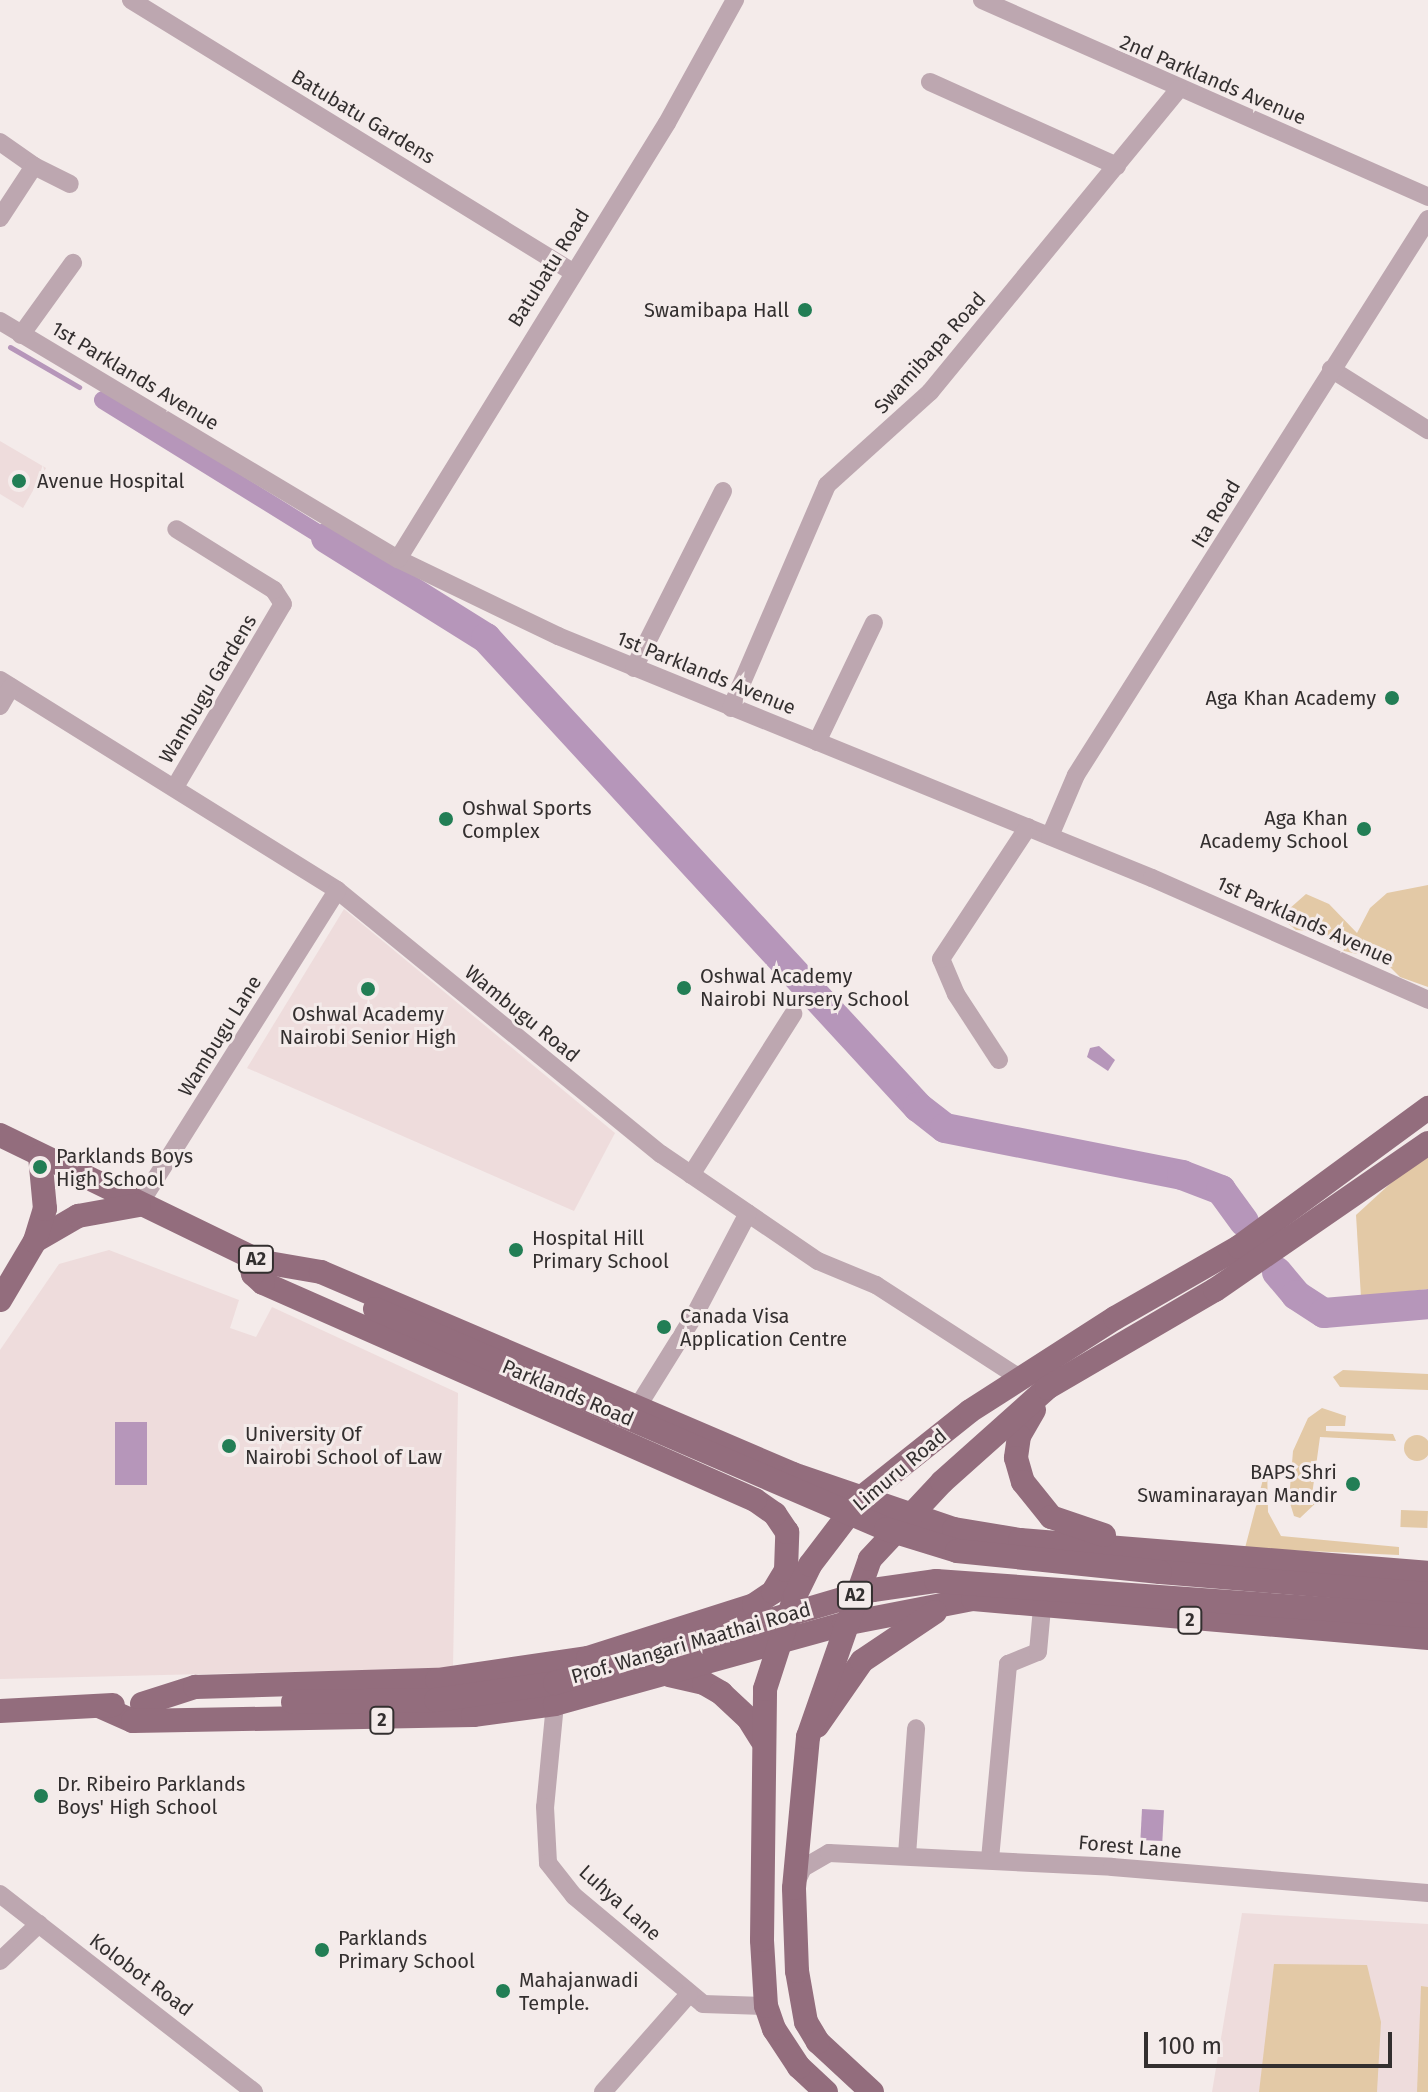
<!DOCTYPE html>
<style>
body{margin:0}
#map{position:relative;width:1428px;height:2092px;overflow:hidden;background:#f4ebea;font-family:"Fira Sans",sans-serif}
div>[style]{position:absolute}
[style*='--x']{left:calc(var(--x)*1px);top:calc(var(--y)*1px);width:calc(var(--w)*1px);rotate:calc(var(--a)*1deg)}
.built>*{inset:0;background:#eedcdc}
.green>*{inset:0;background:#e3c9a6;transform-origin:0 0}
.round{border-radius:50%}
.water>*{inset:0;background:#b696ba;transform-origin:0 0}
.stream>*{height:5px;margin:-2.5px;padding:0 2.5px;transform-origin:2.5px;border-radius:2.5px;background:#b696ba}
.canal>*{height:18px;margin:-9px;padding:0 9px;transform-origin:9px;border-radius:9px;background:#b696ba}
.river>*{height:30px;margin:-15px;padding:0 15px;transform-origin:15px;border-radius:15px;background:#b696ba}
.minor>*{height:18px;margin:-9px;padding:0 9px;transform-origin:9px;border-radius:9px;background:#bda7b0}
.major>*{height:24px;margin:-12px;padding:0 12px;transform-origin:12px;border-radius:12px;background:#936d7d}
.major-bridge>*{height:24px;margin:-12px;padding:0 12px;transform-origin:12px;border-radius:12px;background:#936d7d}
.dots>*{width:22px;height:22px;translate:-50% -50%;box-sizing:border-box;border:4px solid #f4ebea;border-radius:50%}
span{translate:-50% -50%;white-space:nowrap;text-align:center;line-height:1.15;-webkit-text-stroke:6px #f4ebea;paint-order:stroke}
.shield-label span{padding:2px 6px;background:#f4ebea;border:2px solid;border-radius:6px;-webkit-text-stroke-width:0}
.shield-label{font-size:18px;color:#332f2f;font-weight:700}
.street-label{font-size:20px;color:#332f2f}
.poi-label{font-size:20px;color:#332f2f}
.right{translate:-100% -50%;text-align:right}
.left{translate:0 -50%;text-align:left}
.scale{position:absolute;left:1144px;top:2032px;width:248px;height:36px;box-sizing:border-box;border:4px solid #332f2f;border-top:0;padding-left:10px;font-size:24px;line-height:28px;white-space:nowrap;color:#332f2f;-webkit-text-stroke:6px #f4ebea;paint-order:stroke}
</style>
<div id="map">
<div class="built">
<div style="clip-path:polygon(0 441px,46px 468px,23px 508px,0 494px)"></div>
<div style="clip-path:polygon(344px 909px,615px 1133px,574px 1211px,247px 1068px)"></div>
<div style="clip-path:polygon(109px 1250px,239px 1300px,230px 1328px,256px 1337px,272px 1307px,458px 1393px,453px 1668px,0 1679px,0 1350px,59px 1264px)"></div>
<div style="clip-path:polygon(1242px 1913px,1428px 1924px,1428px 2092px,1212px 2092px)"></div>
</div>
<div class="green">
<div style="clip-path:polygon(1428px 885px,1428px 987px,1400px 977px,1383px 960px,1344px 951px,1324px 932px,1296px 930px,1280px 917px,1306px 894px,1329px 904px,1357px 933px,1370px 908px,1387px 893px)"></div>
<div style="clip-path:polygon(1428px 1149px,1428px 1289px,1361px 1297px,1356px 1215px)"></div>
<div style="clip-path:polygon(1343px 1370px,1428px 1374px,1428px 1390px,1340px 1387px,1333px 1377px)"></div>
<div style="clip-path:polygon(1322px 1408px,1346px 1416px,1345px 1426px,1326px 1426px,1326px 1431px,1393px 1434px,1396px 1441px,1320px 1437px,1312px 1495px,1319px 1500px,1300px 1518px,1294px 1516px,1289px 1500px,1293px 1451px,1308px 1418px)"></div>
<div class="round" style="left:1404px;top:1435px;width:26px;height:26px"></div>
<div style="clip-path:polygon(1267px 1464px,1268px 1512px,1281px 1536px,1399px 1547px,1399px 1555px,1245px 1548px)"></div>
<div style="left:1401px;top:1510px;width:27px;height:17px;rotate:2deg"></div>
<div style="clip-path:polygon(1274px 1964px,1367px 1965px,1381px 2022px,1377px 2092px,1259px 2092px)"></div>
<div style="clip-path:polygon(1421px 1986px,1428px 1987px,1428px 2092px,1417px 2092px)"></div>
</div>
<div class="water">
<div style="clip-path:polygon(1099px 1046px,1115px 1060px,1108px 1071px,1087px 1057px,1090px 1048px)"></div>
<div style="left:115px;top:1422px;width:32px;height:63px"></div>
<div style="left:1142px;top:1809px;width:22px;height:31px;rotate:3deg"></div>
</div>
<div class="stream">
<div style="--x:10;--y:347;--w:80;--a:30.1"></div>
</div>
<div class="canal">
<div style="--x:103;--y:400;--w:262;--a:31.8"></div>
</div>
<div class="river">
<div style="--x:326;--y:538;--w:189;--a:32"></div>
<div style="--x:486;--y:638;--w:638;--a:47.35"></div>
<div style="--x:918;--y:1107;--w:34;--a:38"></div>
<div style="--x:945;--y:1128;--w:242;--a:11.2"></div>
<div style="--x:1182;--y:1175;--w:42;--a:21"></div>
<div style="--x:1221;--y:1190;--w:39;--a:54"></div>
<div style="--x:1277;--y:1272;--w:30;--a:50"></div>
<div style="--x:1296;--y:1295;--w:33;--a:33"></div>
<div style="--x:1324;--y:1313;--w:104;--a:-4.9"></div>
</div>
<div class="minor">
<div style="--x:131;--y:0;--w:517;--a:31.63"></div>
<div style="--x:982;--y:0;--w:488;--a:23.8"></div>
<div style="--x:930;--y:82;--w:205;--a:24.2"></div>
<div style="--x:0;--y:142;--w:42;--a:35.2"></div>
<div style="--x:0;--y:218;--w:62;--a:-56.8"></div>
<div style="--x:34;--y:166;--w:40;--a:26.6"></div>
<div style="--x:0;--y:321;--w:464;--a:30.9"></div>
<div style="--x:398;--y:559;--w:178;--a:25.7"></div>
<div style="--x:558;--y:636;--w:641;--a:22.17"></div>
<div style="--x:1152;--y:878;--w:302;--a:23.8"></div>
<div style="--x:21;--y:335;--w:89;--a:-54.2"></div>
<div style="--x:1331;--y:369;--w:115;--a:32.2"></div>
<div style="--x:398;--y:559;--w:512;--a:-58.33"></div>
<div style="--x:667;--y:123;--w:141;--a:-61.1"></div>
<div style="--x:634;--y:668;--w:198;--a:-63.3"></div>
<div style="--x:0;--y:680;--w:397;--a:31.9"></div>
<div style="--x:337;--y:890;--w:418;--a:39.2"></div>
<div style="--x:661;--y:1154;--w:190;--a:34.3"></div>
<div style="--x:818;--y:1261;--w:63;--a:22.5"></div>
<div style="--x:876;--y:1285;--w:169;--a:32.9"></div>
<div style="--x:0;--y:706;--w:22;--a:-60"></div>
<div style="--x:731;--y:708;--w:243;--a:-66.7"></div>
<div style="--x:827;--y:485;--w:139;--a:-42.1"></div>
<div style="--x:930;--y:392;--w:392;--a:-50.6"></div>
<div style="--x:817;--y:742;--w:132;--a:-64.4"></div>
<div style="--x:175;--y:787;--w:212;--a:-59.5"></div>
<div style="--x:283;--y:604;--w:17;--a:-123"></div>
<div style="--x:274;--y:590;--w:115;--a:-148.1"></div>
<div style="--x:1050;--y:836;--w:66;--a:-66.9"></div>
<div style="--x:1076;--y:775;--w:658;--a:-57.66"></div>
<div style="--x:999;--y:1060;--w:79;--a:-123.1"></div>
<div style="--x:956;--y:994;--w:38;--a:-113"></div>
<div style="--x:941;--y:959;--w:158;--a:-56.6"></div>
<div style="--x:691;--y:1175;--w:191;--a:-57.6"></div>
<div style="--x:139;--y:1205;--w:372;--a:-57.8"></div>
<div style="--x:638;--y:1406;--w:106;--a:-58.1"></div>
<div style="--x:694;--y:1316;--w:116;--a:-62.3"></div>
<div style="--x:555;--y:1704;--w:103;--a:95.5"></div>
<div style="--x:545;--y:1807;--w:56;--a:86.9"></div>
<div style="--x:548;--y:1863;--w:42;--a:51.8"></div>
<div style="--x:574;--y:1896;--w:168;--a:39.9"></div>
<div style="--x:703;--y:2004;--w:63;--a:1.8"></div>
<div style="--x:907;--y:1855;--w:127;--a:-85.9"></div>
<div style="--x:990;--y:1859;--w:196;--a:-84.7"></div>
<div style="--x:1008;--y:1664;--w:32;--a:-22"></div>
<div style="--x:1038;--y:1652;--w:44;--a:-84.8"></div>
<div style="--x:795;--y:1885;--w:19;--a:-65"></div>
<div style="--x:803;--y:1868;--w:30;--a:-30"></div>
<div style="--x:829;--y:1853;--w:283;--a:2.8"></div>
<div style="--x:1112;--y:1867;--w:317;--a:4.7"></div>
<div style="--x:0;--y:1894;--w:322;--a:37.9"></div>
<div style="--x:0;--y:1961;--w:54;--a:-43.5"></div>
<div style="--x:603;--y:2092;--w:130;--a:-48.7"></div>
</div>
<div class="major">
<div style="--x:0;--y:1135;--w:291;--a:25.9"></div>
<div style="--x:35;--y:1241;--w:50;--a:-30.2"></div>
<div style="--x:78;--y:1216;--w:62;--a:-10.2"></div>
<div style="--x:263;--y:1262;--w:59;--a:9.8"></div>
<div style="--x:321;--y:1272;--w:513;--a:23.17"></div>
<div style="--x:793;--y:1474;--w:170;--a:18.9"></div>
<div style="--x:954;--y:1529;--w:67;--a:9.5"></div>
<div style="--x:1020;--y:1540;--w:409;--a:4.6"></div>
<div style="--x:0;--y:1300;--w:69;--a:-59.3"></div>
<div style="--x:35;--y:1241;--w:34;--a:-73"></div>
<div style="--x:45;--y:1209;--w:53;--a:-95.4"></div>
<div style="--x:1034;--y:1410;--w:30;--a:120"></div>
<div style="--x:1019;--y:1436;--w:22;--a:98"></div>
<div style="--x:1016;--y:1458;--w:25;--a:74"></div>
<div style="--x:1023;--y:1482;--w:45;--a:51.3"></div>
<div style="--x:1051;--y:1517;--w:56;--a:18.8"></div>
<div style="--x:1160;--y:1572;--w:269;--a:4.7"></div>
<div style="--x:669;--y:1675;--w:36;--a:13"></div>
<div style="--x:704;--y:1683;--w:20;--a:30"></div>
<div style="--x:721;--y:1693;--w:37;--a:43"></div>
<div style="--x:748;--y:1718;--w:25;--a:58"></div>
<div style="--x:142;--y:1704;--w:56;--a:-17.8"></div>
<div style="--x:195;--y:1687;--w:242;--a:-1.7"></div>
<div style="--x:437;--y:1680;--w:153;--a:-8.3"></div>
<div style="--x:588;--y:1658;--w:174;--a:-17.7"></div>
<div style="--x:754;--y:1605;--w:23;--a:-34"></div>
<div style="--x:773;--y:1592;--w:26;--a:-59"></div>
<div style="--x:786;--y:1570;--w:38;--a:-88"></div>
<div style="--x:787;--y:1532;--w:22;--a:-124"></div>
<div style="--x:775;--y:1514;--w:24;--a:-145"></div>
<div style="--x:755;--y:1500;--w:538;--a:-156.2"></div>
<div style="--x:263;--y:1283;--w:13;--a:-138"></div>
<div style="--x:253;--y:1274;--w:18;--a:-103"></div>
<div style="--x:99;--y:1706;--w:37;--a:24"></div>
<div style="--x:133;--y:1721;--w:340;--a:-1"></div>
<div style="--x:473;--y:1715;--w:83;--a:-7.6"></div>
<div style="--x:555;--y:1704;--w:300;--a:-15.5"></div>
<div style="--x:844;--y:1624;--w:131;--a:-11"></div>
<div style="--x:973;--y:1599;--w:457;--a:4.9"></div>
<div style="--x:0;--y:1711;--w:113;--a:-3"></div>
<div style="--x:817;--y:1726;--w:79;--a:-55.3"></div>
<div style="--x:862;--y:1661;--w:88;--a:-33.9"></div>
<div style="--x:826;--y:2092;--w:37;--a:-137"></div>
<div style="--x:799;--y:2067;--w:45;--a:-123.3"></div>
<div style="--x:774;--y:2029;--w:24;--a:-109"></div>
<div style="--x:766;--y:2006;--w:66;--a:-93.5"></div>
<div style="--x:762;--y:1940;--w:251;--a:-89.3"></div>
<div style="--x:765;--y:1689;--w:98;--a:-72.1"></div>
<div style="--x:795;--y:1596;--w:34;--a:-64"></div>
<div style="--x:810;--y:1565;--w:84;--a:-52.7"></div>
<div style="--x:861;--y:1498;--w:139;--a:-38.6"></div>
<div style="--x:970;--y:1411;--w:172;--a:-32.7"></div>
<div style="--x:1115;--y:1318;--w:143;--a:-29.8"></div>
<div style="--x:1239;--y:1247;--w:235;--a:-36.3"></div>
<div style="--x:872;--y:2092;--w:74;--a:-137.2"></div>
<div style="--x:818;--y:2042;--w:23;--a:-121"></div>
<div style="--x:806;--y:2022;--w:52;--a:-100"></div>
<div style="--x:797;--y:1971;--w:83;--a:-92.1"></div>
<div style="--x:794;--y:1888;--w:152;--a:-84.7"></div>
<div style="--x:808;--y:1737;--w:188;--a:-70.8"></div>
<div style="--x:870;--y:1559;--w:105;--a:-46.9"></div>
<div style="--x:942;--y:1482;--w:141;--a:-41.8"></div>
<div style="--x:1047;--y:1388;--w:194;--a:-30.3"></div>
<div style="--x:1215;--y:1290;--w:259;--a:-34.6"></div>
</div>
<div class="major-bridge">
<div style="--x:375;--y:1309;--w:556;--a:23.29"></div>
<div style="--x:886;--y:1529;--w:74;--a:17.2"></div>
<div style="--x:957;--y:1551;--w:204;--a:5.9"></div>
<div style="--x:293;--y:1702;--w:143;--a:-0.8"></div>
<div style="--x:436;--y:1700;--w:120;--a:-8.1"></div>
<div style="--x:555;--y:1683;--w:331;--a:-16.3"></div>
<div style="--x:873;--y:1590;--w:64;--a:-8.1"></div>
<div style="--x:936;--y:1581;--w:493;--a:4.1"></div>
</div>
<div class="dots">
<div style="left:805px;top:310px;background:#227e55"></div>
<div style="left:19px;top:481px;background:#227e55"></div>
<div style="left:1392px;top:698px;background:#227e55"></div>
<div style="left:446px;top:819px;background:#227e55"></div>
<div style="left:1364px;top:829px;background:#227e55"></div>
<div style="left:684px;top:988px;background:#227e55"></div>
<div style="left:368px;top:989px;background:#227e55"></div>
<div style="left:40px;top:1167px;background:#227e55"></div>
<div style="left:516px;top:1250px;background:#227e55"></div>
<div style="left:664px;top:1327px;background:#227e55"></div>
<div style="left:229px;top:1446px;background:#227e55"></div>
<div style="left:1353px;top:1484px;background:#227e55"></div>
<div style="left:41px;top:1796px;background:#227e55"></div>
<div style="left:322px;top:1950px;background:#227e55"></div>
<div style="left:503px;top:1991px;background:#227e55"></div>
</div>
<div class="shield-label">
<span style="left:256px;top:1259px">A2</span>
<span style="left:855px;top:1595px">A2</span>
<span style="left:1190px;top:1620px">2</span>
<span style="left:382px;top:1720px">2</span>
</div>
<div class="street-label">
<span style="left:1213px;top:80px;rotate:23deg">2nd Parklands Avenue</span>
<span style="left:363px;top:117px;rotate:31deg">Batubatu Gardens</span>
<span style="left:549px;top:268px;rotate:-58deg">Batubatu Road</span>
<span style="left:930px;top:353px;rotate:-48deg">Swamibapa Road</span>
<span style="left:135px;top:376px;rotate:31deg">1st Parklands Avenue</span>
<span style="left:1216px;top:514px;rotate:-59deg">Ita Road</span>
<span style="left:706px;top:673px;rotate:22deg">1st Parklands Avenue</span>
<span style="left:208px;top:689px;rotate:-59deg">Wambugu Gardens</span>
<span style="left:1305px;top:921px;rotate:24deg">1st Parklands Avenue</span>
<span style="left:522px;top:1014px;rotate:39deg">Wambugu Road</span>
<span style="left:220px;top:1036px;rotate:-58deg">Wambugu Lane</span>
<span style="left:568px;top:1393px;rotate:23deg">Parklands Road</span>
<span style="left:900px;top:1470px;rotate:-40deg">Limuru Road</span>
<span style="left:691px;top:1643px;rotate:-16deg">Prof. Wangari Maathai Road</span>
<span style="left:1130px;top:1847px;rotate:5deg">Forest Lane</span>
<span style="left:620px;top:1903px;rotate:42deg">Luhya Lane</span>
<span style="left:141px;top:1975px;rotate:37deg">Kolobot Road</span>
</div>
<div class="poi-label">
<span class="right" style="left:789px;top:310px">Swamibapa Hall</span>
<span class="left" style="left:37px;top:481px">Avenue Hospital</span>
<span class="right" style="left:1376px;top:698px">Aga Khan Academy</span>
<span class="left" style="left:462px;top:820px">Oshwal Sports<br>Complex</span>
<span class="right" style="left:1348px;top:830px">Aga Khan<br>Academy School</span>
<span class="left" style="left:700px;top:988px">Oshwal Academy<br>Nairobi Nursery School</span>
<span style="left:368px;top:1026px">Oshwal Academy<br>Nairobi Senior High</span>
<span class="left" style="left:56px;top:1168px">Parklands Boys<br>High School</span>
<span class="left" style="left:532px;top:1250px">Hospital Hill<br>Primary School</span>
<span class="left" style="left:680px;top:1328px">Canada Visa<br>Application Centre</span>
<span class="left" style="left:245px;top:1446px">University Of<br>Nairobi School of Law</span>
<span class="right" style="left:1337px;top:1484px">BAPS Shri<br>Swaminarayan Mandir</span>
<span class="left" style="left:57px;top:1796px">Dr. Ribeiro Parklands<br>Boys' High School</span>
<span class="left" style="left:338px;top:1950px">Parklands<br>Primary School</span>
<span class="left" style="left:519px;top:1992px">Mahajanwadi<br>Temple.</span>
</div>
<div class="scale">100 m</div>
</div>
